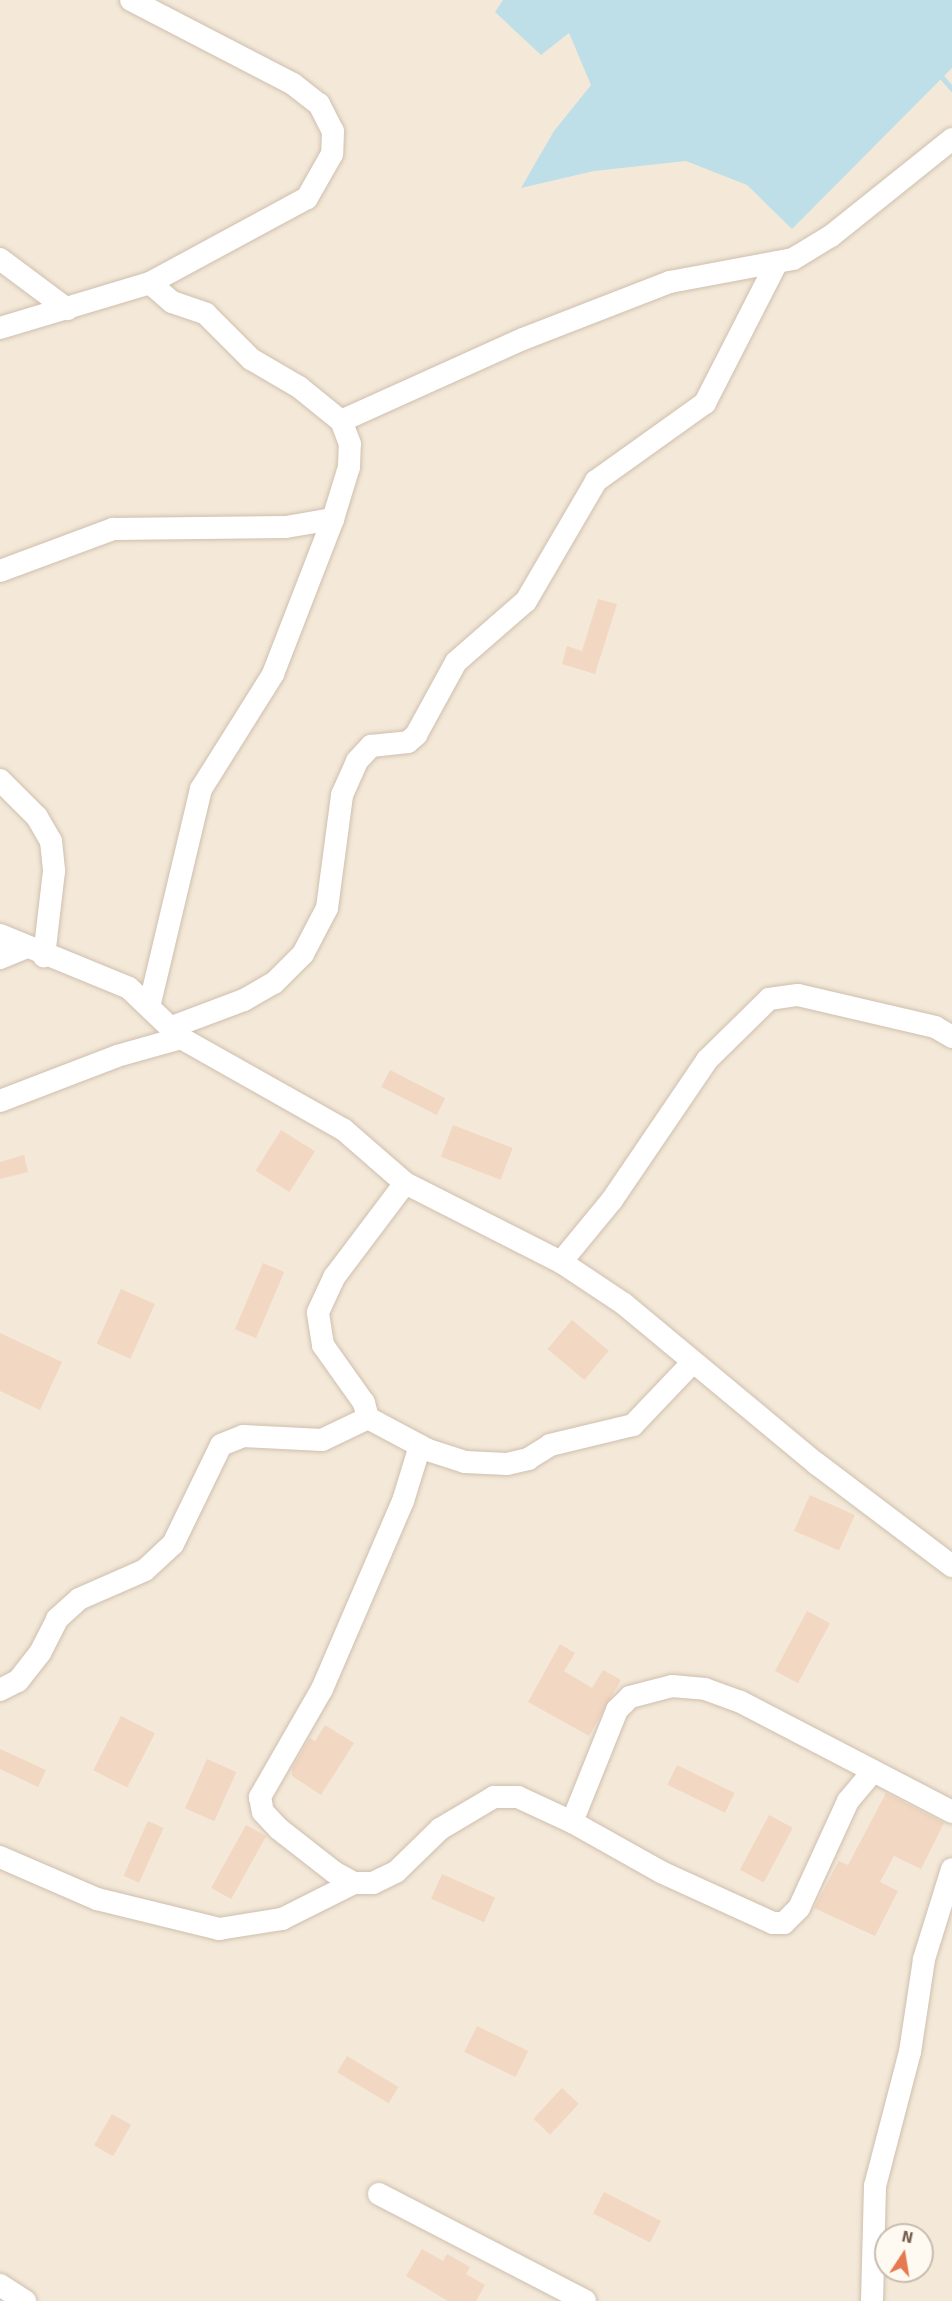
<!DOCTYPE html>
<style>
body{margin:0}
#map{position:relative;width:952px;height:2301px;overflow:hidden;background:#fdf6ea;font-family:Signika,sans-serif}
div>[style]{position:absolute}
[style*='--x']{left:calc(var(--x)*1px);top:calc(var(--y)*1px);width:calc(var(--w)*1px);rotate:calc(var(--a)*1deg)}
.residential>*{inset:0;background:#f4e9d8}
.water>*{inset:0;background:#bedfe7}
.stream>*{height:5px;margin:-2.5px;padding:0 2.5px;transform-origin:2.5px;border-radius:2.5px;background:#bedfe7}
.building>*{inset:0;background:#f2d7c2;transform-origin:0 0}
.roads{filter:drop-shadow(0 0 2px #cfbfaf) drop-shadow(0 0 2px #cfbfaf)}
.minor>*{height:22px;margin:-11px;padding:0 11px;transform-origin:11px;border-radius:11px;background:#fff}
span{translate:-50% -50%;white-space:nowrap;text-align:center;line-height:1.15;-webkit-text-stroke:4.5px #fffaf1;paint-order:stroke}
.north{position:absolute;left:874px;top:2223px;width:60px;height:60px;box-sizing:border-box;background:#fffaf1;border:2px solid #c9bcaf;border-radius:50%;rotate:12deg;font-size:16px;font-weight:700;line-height:24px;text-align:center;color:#785e4d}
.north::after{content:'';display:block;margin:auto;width:21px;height:27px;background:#e57951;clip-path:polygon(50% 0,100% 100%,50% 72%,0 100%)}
</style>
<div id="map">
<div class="residential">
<div style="clip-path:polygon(evenodd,0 0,952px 0,952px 2301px,0 2301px,0 0,886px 2235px,922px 2235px,922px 2271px,886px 2271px,886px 2235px)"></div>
</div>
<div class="water">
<div style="clip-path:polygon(503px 0,952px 0,952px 68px,792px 229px,747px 185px,686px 161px,594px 171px,521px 188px,554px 131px,591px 85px,569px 33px,541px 55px,495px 12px)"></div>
</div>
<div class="stream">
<div style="--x:939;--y:74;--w:20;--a:49"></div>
</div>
<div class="building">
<div style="clip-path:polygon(598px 599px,617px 604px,595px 674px,562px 664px,567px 646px,582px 651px)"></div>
<div style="left:390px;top:1070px;width:62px;height:19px;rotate:27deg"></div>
<div style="left:453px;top:1125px;width:64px;height:34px;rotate:21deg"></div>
<div style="left:281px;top:1130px;width:40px;height:48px;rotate:32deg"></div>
<div style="clip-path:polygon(24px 1155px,28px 1172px,0 1179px,0 1162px)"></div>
<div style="left:263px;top:1263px;width:23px;height:72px;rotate:23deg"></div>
<div style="left:121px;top:1289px;width:37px;height:60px;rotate:24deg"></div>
<div style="left:572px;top:1320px;width:48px;height:38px;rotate:40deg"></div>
<div style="clip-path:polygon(0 1333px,62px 1362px,40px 1410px,0 1391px)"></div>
<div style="left:810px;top:1495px;width:49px;height:39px;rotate:24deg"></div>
<div style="left:807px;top:1611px;width:26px;height:68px;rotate:28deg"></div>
<div style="clip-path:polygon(560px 1644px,575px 1653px,564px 1671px,592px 1688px,603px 1670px,621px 1680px,589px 1736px,528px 1702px)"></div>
<div style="left:121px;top:1716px;width:38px;height:61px;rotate:27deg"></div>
<div style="clip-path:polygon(325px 1725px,354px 1743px,321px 1795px,292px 1776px,292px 1768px,310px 1738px,315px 1741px)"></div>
<div style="clip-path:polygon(0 1749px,46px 1770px,38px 1787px,0 1769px)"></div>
<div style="left:207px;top:1759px;width:32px;height:54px;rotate:24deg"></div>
<div style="left:677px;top:1765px;width:64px;height:22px;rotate:26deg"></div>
<div style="clip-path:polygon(886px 1793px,944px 1823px,921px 1869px,894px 1856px,880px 1882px,898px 1891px,875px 1936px,814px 1908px,839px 1861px,848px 1865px)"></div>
<div style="left:769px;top:1815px;width:27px;height:62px;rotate:28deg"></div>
<div style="left:148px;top:1821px;width:17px;height:60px;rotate:24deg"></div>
<div style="left:246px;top:1825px;width:23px;height:72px;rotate:29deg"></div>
<div style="left:442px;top:1874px;width:58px;height:27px;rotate:24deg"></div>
<div style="left:477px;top:2026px;width:57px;height:29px;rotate:26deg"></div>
<div style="left:347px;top:2056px;width:60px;height:19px;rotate:31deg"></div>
<div style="left:562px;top:2088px;width:23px;height:42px;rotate:43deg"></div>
<div style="left:112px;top:2114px;width:22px;height:36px;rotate:30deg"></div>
<div style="left:604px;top:2192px;width:64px;height:24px;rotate:27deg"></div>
<div style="clip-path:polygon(422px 2249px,443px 2261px,447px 2254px,470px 2267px,466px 2274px,485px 2285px,476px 2301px,448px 2301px,406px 2276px)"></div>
</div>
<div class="roads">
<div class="minor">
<div style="--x:131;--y:0;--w:182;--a:27.4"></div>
<div style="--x:293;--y:84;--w:33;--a:38"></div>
<div style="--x:319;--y:104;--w:30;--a:63"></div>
<div style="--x:333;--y:131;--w:23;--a:92"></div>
<div style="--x:332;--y:154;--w:51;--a:119.6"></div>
<div style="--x:307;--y:198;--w:179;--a:151.6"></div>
<div style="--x:0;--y:259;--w:84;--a:36.7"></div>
<div style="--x:0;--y:328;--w:157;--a:-16.7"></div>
<div style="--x:150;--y:283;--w:29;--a:41"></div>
<div style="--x:172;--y:302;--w:36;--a:19"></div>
<div style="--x:206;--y:314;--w:64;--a:45"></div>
<div style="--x:251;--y:359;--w:56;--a:30.3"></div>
<div style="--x:299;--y:387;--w:54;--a:39"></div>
<div style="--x:341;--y:421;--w:200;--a:-24.3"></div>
<div style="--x:523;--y:339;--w:158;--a:-21.2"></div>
<div style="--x:670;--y:282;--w:125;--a:-10.6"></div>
<div style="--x:793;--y:259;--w:44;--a:-31.2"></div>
<div style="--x:831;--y:236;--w:155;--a:-38.7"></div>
<div style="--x:0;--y:571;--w:121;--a:-20.4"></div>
<div style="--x:113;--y:529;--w:173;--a:-0.7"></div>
<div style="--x:286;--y:527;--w:48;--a:-9.7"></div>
<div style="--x:0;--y:780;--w:52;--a:45"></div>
<div style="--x:37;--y:817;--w:28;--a:60"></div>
<div style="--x:51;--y:841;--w:30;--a:84"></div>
<div style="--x:54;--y:871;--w:86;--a:96.7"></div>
<div style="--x:0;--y:935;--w:139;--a:22.3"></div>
<div style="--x:129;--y:988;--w:72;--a:43.9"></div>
<div style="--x:0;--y:958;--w:29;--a:-22"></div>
<div style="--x:150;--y:1003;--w:220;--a:-76.6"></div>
<div style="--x:201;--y:789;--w:136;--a:-57.9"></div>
<div style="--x:273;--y:674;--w:166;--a:-68.8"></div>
<div style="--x:333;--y:519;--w:54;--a:-72.9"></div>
<div style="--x:349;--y:467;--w:23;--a:-88"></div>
<div style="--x:350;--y:444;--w:25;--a:-111"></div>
<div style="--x:172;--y:1027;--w:77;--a:-20.6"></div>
<div style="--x:244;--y:1000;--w:34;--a:-30"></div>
<div style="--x:274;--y:983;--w:41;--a:-45"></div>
<div style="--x:303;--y:954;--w:52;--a:-62.4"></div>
<div style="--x:327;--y:908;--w:114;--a:-82.4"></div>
<div style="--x:342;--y:795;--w:37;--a:-66"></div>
<div style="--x:357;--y:761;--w:21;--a:-47"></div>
<div style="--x:371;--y:746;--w:37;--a:-6"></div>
<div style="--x:408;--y:742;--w:11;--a:-41"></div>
<div style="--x:416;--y:735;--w:83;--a:-61.3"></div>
<div style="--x:456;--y:662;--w:93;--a:-41.1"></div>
<div style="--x:526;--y:601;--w:139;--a:-59.7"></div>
<div style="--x:596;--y:481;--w:134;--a:-35.6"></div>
<div style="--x:705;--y:403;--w:158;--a:-62.9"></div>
<div style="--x:0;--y:1101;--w:125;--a:-21"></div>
<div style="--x:117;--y:1056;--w:66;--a:-15.7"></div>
<div style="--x:181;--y:1038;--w:187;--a:29.4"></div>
<div style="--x:344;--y:1130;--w:81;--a:41"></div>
<div style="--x:405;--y:1183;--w:175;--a:26.9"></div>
<div style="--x:561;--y:1262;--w:76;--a:33.7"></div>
<div style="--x:624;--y:1304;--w:251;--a:39.7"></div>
<div style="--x:817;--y:1464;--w:169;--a:37.1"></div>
<div style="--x:561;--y:1262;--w:80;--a:-50.6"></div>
<div style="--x:612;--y:1200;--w:169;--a:-55.8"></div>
<div style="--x:707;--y:1060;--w:87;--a:-44.5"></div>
<div style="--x:769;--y:999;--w:29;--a:-8"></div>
<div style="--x:798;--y:995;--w:141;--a:13.1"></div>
<div style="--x:935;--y:1027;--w:20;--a:30"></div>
<div style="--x:368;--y:1418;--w:68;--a:28.1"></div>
<div style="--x:428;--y:1450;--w:39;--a:18"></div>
<div style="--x:465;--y:1462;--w:42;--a:2.7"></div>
<div style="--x:507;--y:1464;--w:22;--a:-13"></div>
<div style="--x:528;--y:1459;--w:26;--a:-32"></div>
<div style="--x:550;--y:1445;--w:85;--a:-13.5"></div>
<div style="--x:633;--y:1425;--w:86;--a:-46.4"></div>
<div style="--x:420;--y:1446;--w:58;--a:107.2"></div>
<div style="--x:403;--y:1501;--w:205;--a:113.3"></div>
<div style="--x:322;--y:1689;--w:125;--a:119.9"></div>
<div style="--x:260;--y:1797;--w:15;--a:79"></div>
<div style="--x:263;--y:1812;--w:23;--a:47"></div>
<div style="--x:279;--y:1829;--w:70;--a:38"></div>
<div style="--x:334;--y:1872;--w:23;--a:29"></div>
<div style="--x:354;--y:1883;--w:19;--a:0"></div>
<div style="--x:373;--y:1883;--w:25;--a:-26"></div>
<div style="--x:396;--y:1872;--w:62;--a:-44.3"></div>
<div style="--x:440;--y:1829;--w:63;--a:-30.7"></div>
<div style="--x:494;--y:1797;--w:24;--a:0"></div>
<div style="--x:518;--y:1797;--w:60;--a:24.8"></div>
<div style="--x:572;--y:1822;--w:121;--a:-68.1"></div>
<div style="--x:617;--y:1710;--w:18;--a:-45"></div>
<div style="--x:630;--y:1697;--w:43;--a:-14.7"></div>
<div style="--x:672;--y:1686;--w:33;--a:5"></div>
<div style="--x:705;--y:1689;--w:38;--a:20"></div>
<div style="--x:741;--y:1702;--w:238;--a:27.5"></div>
<div style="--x:0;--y:1690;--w:20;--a:-27"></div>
<div style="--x:18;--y:1681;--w:36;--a:-52"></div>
<div style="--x:40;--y:1653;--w:38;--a:-63"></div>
<div style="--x:57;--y:1619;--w:30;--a:-42"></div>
<div style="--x:79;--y:1599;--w:72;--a:-23.7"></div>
<div style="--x:145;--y:1570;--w:38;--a:-43"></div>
<div style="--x:173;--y:1544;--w:110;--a:-64.1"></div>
<div style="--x:221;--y:1445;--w:24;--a:-22"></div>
<div style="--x:243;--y:1436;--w:79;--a:2.9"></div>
<div style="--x:322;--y:1440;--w:51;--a:-25.6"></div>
<div style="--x:368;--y:1418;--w:16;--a:-105"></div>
<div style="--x:364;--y:1403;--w:71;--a:-125.3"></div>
<div style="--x:323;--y:1345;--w:33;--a:-99"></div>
<div style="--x:318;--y:1312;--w:40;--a:-65"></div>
<div style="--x:335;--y:1276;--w:116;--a:-53"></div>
<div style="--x:572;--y:1822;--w:102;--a:29.3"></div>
<div style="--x:661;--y:1872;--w:123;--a:24.5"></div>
<div style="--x:773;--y:1923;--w:11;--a:0"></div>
<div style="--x:784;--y:1923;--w:21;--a:-45"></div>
<div style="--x:799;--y:1908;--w:118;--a:-65.4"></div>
<div style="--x:848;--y:1801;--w:39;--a:-50"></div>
<div style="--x:0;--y:1857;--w:106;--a:23.4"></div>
<div style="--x:97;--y:1899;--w:126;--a:13.8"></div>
<div style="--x:219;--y:1929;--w:64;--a:-9"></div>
<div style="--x:282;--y:1919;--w:80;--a:-26.6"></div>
<div style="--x:379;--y:2194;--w:232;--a:27.4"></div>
<div style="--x:0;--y:2285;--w:30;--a:33"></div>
<div style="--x:872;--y:2301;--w:115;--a:-88.5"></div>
<div style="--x:875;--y:2186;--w:138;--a:-75.4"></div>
<div style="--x:910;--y:2052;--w:94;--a:-81.4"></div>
<div style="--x:924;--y:1959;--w:94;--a:-72.7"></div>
</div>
</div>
<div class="north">N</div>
</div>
